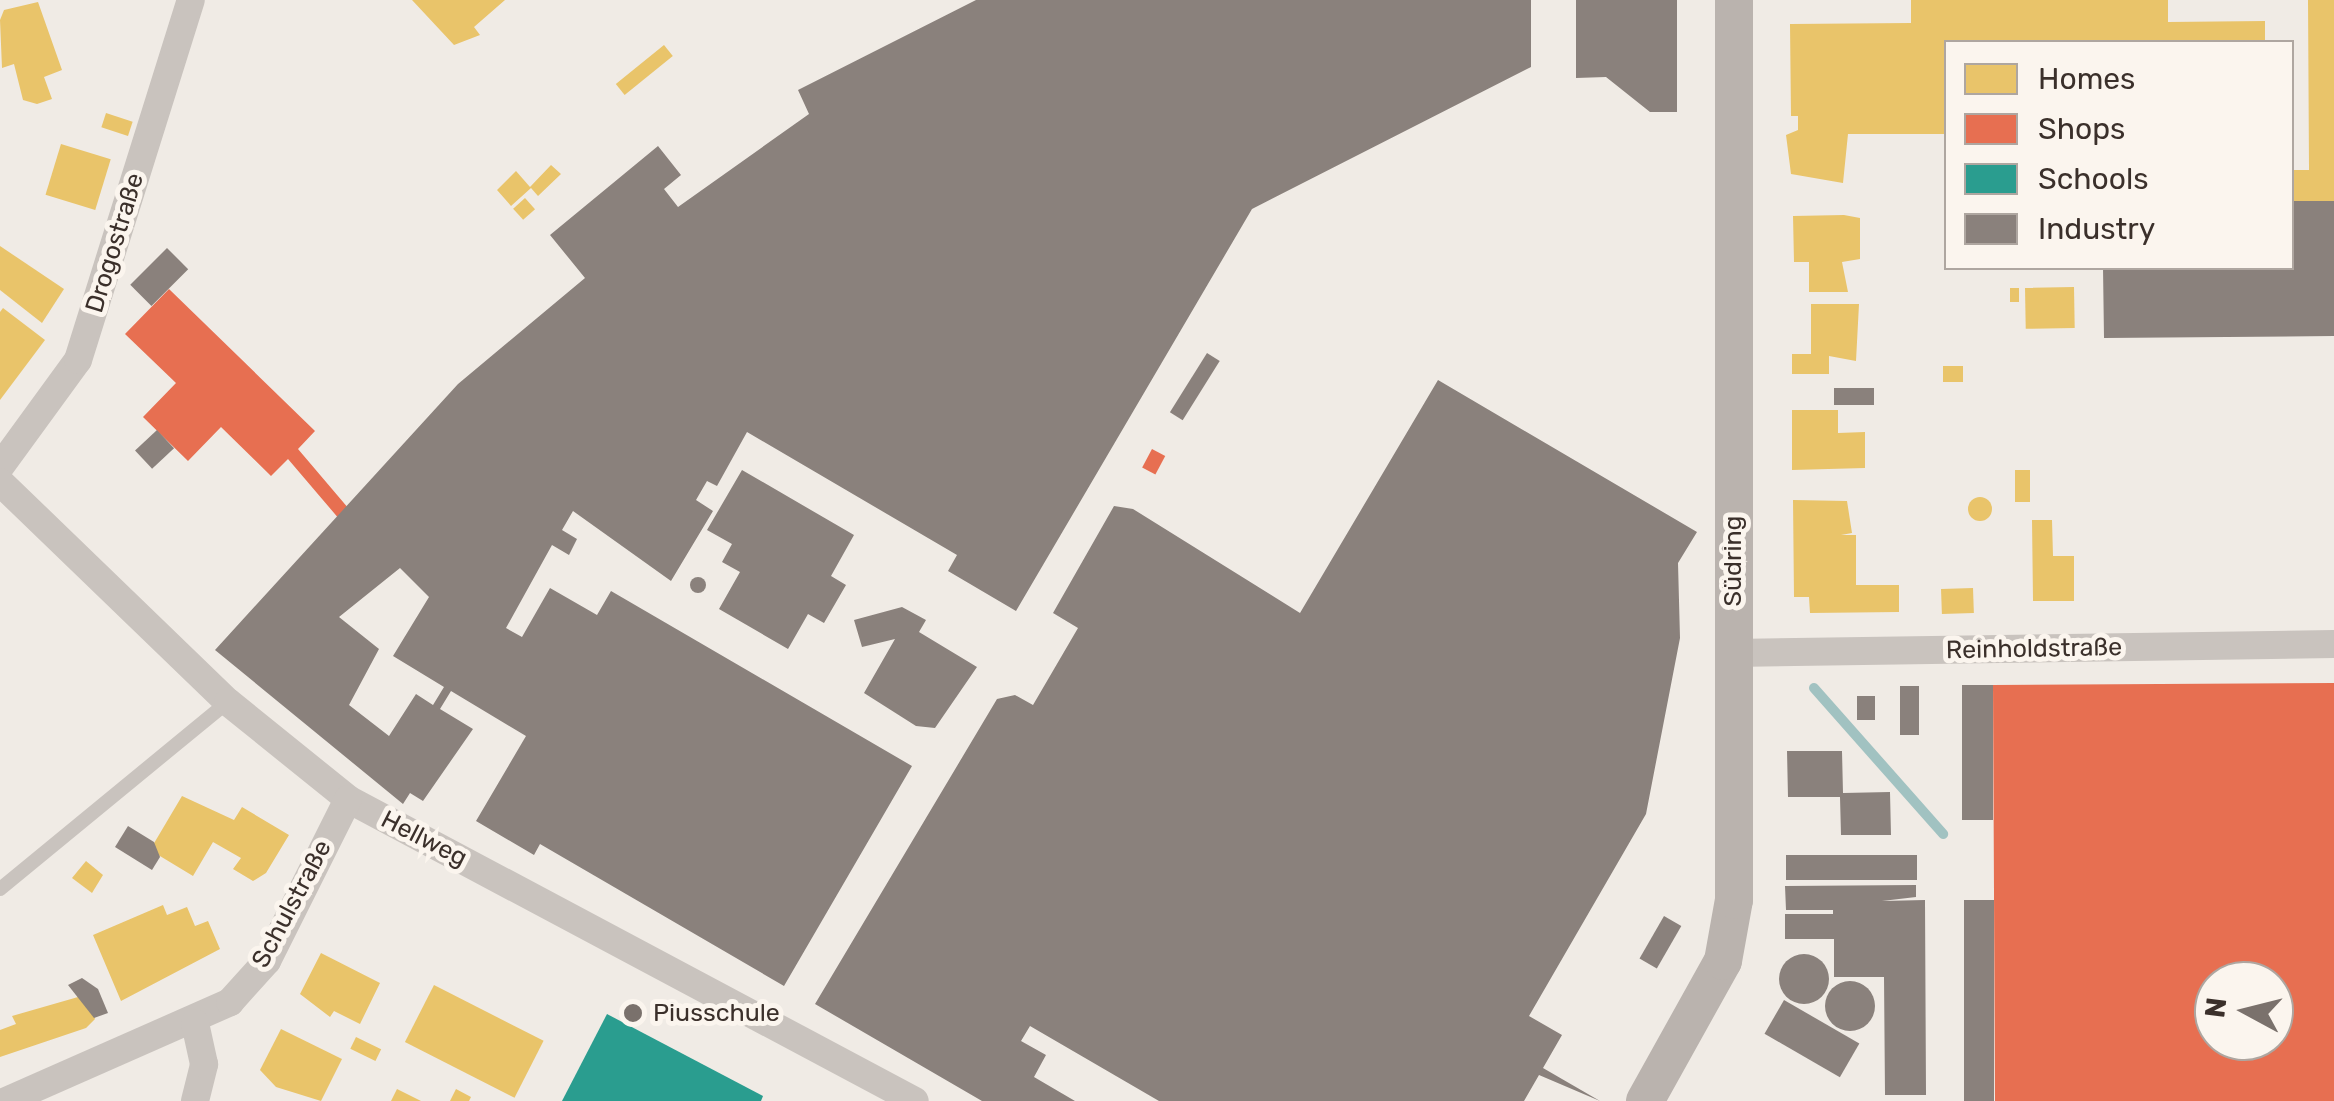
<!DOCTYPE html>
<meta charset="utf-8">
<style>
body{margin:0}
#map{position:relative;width:2334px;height:1101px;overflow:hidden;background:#f0ebe5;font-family:Rubik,sans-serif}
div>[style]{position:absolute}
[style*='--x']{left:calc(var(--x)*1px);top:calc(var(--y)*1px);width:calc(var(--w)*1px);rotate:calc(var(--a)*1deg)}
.homes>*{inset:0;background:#e9c46a;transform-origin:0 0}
.round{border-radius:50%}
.shops>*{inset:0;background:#e76f51;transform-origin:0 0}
.schools>*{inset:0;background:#2a9d8f}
.industry>*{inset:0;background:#8a817c;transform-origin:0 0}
.stream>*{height:10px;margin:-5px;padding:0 5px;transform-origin:5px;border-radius:5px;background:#a1c2c1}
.lane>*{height:14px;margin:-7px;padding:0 7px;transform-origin:7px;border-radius:7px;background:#c9c3be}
.street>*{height:28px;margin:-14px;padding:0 14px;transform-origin:14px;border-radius:14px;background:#c9c3be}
.secondary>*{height:38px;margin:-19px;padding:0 19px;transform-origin:19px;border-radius:19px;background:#bab3ae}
.dots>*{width:28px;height:28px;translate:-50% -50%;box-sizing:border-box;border:5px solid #fbf5ee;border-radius:50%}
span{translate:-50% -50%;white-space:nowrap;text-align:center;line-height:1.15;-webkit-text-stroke:10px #fbf5ee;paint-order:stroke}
.street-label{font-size:25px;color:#3b302b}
.poi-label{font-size:25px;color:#3b302b}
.left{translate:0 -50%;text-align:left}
.legend{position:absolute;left:1944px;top:40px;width:350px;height:230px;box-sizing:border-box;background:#fbf5ee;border:2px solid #aea6a0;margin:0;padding:12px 18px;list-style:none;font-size:30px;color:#3b302b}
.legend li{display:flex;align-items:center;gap:20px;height:50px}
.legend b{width:50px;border:2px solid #aea6a0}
.north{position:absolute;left:2194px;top:961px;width:100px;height:100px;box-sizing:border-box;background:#fbf5ee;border:2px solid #aea6a0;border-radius:50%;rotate:277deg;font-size:28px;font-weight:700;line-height:40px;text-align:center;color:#3b302b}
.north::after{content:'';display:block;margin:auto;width:35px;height:45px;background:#7a716c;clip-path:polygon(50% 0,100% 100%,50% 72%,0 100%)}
</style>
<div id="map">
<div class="homes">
<div style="clip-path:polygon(412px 0,505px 0,474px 27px,480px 35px,454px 45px)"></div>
<div style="clip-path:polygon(1911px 0,2168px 0,2168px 22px,2265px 21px,2265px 42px,1946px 42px,1946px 134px,1848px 134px,1843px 183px,1791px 174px,1786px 135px,1798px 130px,1798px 116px,1791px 116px,1790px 24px,1911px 23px)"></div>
<div style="clip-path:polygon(2308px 0,2334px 0,2334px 201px,2292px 201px,2292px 170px,2309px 170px)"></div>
<div style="clip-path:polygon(38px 2px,62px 70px,44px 77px,52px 99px,37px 104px,23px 100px,14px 64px,2px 68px,0 20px,4px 10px)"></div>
<div style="left:664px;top:45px;width:14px;height:62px;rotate:51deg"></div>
<div style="left:106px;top:113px;width:28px;height:15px;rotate:18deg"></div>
<div style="left:61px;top:144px;width:52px;height:53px;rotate:17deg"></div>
<div style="clip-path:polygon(551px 165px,561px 174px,538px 196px,531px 188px,511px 206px,497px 190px,516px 171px,530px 187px)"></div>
<div style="left:525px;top:198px;width:15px;height:16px;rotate:48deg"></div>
<div style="clip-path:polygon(1844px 215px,1860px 218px,1860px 259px,1842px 262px,1848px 292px,1809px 292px,1809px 262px,1794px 262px,1793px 216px)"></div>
<div style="clip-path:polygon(0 246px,64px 289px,42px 323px,0 290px)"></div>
<div style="left:2074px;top:287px;width:41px;height:49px;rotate:89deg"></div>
<div style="left:2010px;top:288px;width:9px;height:14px"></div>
<div style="clip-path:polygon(1811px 304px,1859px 304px,1856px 361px,1829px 356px,1829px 374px,1792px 374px,1792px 354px,1811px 354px)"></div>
<div style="clip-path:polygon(3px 308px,45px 340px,0 400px,0 312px)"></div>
<div style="left:1943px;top:366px;width:20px;height:16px"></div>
<div style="clip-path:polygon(1792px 410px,1838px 410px,1838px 433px,1865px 432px,1865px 468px,1792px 470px)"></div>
<div style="left:2015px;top:470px;width:15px;height:32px"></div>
<div class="round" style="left:1968px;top:497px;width:24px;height:24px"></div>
<div style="clip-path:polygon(1793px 500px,1847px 501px,1852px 533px,1841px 535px,1856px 535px,1856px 585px,1899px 585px,1899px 612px,1810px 613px,1809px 597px,1794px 597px)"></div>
<div style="clip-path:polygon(2032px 520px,2052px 520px,2053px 556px,2074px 556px,2074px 601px,2033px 601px)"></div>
<div style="left:1973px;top:588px;width:25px;height:32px;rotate:88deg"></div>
<div style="clip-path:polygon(182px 796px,234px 820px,242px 807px,289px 835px,266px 873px,253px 881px,233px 869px,241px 858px,213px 842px,193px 876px,150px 850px)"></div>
<div style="clip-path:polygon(86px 861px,103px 875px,92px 893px,72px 878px)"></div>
<div style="clip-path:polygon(163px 905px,167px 915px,187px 907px,195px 926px,208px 921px,220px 949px,121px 1001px,93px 935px)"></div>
<div style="clip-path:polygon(321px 953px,380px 983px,360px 1024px,334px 1011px,330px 1017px,300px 994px)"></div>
<div style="left:434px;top:985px;width:123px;height:64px;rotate:27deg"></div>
<div style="clip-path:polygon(85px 995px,95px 1019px,86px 1028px,0 1057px,0 1030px,16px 1024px,12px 1016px)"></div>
<div style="clip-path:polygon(281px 1029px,342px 1059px,321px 1101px,276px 1087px,260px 1070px)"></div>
<div style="left:356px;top:1037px;width:28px;height:13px;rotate:26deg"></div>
<div style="clip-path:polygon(397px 1089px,421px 1101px,391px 1101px)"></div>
<div style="clip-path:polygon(456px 1089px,471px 1097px,469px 1101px,450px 1101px)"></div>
</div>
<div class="shops">
<div style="clip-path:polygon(169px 289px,315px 431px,298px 449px,349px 509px,340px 520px,288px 459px,271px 476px,221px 427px,188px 461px,143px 417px,176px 383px,125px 334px)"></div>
<div style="left:1152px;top:449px;width:15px;height:21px;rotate:28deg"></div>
<div style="clip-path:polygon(evenodd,2334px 683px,2334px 1101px,1995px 1101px,1993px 685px,2334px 683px,2214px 981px,2274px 981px,2274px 1041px,2214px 1041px,2214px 981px)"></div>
</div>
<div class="schools">
<div style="clip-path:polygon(607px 1014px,763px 1096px,761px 1101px,562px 1101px)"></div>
</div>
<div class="industry">
<div style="clip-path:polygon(evenodd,976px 0,1531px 0,1531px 67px,1252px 209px,1016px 611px,948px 571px,957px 555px,747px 432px,717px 486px,707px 481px,696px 500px,713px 511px,671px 581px,573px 511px,562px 530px,577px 539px,569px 555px,552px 545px,506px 628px,522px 637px,550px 588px,597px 615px,611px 591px,912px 766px,784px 986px,540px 844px,534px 855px,476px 821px,526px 736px,451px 691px,440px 709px,473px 729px,423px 801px,410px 793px,403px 804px,215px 650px,458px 384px,585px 278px,550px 235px,658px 146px,681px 175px,664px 189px,678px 207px,809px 114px,798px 90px,976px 0,400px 568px,429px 597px,393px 656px,444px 687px,433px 705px,416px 694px,389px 736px,349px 705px,379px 649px,339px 617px,400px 568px)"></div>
<div style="clip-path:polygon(1576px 0,1677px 0,1677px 112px,1650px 112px,1606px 77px,1576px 78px)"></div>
<div style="clip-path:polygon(2292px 201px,2334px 201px,2334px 336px,2104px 338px,2103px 268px,2292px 268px)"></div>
<div style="left:167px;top:248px;width:30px;height:52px;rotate:45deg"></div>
<div style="left:1207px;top:353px;width:15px;height:70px;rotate:32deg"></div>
<div style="clip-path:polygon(1438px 380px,1697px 532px,1678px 563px,1680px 638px,1646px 814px,1529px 1016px,1562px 1035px,1543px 1068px,1600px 1101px,1539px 1075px,1524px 1101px,1159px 1101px,1030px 1026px,1021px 1041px,1046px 1055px,1034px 1077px,1075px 1101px,982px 1101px,815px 1004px,997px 699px,1015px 695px,1033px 705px,1078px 628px,1053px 613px,1114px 506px,1133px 509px,1300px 613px)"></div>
<div style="left:1834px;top:388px;width:40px;height:17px"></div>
<div style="left:157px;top:430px;width:25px;height:30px;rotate:47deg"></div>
<div style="clip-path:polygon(742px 470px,854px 535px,831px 576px,846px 585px,824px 623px,808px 614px,788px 649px,719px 609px,740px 572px,722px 562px,732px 544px,707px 530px)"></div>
<div class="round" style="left:690px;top:577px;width:16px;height:16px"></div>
<div style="clip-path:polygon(902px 607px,926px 620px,919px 632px,977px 667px,935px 728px,916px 726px,864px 693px,895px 639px,862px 647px,854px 620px)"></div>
<div style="left:1962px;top:685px;width:31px;height:135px"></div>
<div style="left:1900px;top:686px;width:19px;height:49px"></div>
<div style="left:1857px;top:696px;width:18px;height:24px"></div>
<div style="clip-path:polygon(1787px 751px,1842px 751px,1843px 793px,1890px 792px,1891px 835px,1841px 835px,1840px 797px,1788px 797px)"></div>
<div style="clip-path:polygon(128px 826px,154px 842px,160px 857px,152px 870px,115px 847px)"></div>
<div style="left:1917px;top:855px;width:25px;height:131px;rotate:90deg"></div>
<div style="clip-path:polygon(1916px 885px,1916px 897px,1882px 901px,1925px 900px,1926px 1095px,1885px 1095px,1884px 977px,1834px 977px,1834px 939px,1785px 939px,1785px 914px,1833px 914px,1833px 898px,1833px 910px,1786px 910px,1785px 886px)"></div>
<div style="left:1964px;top:900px;width:30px;height:201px"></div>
<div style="left:1664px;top:916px;width:20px;height:49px;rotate:30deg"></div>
<div class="round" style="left:1779px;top:954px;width:50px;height:50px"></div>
<div style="clip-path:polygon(82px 978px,98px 989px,108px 1013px,94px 1018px,68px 985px)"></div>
<div class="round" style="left:1825px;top:981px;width:50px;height:50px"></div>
<div style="left:1784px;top:1000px;width:87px;height:39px;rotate:30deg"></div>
</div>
<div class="stream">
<div style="--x:1814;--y:688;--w:195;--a:48.5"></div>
</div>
<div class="lane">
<div style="--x:0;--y:889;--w:295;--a:-39.4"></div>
</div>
<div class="street">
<div style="--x:0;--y:467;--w:132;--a:-53.9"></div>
<div style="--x:78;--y:360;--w:377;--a:-72.6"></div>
<div style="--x:0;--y:482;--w:317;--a:44"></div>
<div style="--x:228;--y:702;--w:154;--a:38.9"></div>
<div style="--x:348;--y:799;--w:642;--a:28.04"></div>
<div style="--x:1733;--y:653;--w:601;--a:-0.86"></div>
<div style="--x:6;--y:1101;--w:245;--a:-23.8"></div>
<div style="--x:230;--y:1002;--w:55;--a:-47.9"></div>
<div style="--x:267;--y:961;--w:181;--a:-63.4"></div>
<div style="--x:195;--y:1101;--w:38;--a:-76"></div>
<div style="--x:204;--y:1064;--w:42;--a:-102.4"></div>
</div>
<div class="secondary">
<div style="--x:1645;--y:1101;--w:160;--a:-60.9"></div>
<div style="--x:1723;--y:961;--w:62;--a:-79.8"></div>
<div style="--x:1734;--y:900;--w:900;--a:-90"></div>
</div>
<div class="dots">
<div style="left:633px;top:1013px;background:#7a716c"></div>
</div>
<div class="street-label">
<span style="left:115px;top:243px;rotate:-73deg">Drogostraße</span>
<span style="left:1733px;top:561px;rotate:-90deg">Südring</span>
<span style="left:2034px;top:649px;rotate:-1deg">Reinholdstraße</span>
<span style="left:424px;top:839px;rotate:27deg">Hellweg</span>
<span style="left:292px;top:904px;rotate:-62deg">Schulstraße</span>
</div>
<div class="poi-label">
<span class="left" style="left:653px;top:1013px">Piusschule</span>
</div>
<ul class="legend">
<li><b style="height:28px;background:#e9c46a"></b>Homes</li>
<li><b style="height:28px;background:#e76f51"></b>Shops</li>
<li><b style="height:28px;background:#2a9d8f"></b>Schools</li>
<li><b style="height:28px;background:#8a817c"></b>Industry</li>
</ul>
<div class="north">N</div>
</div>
